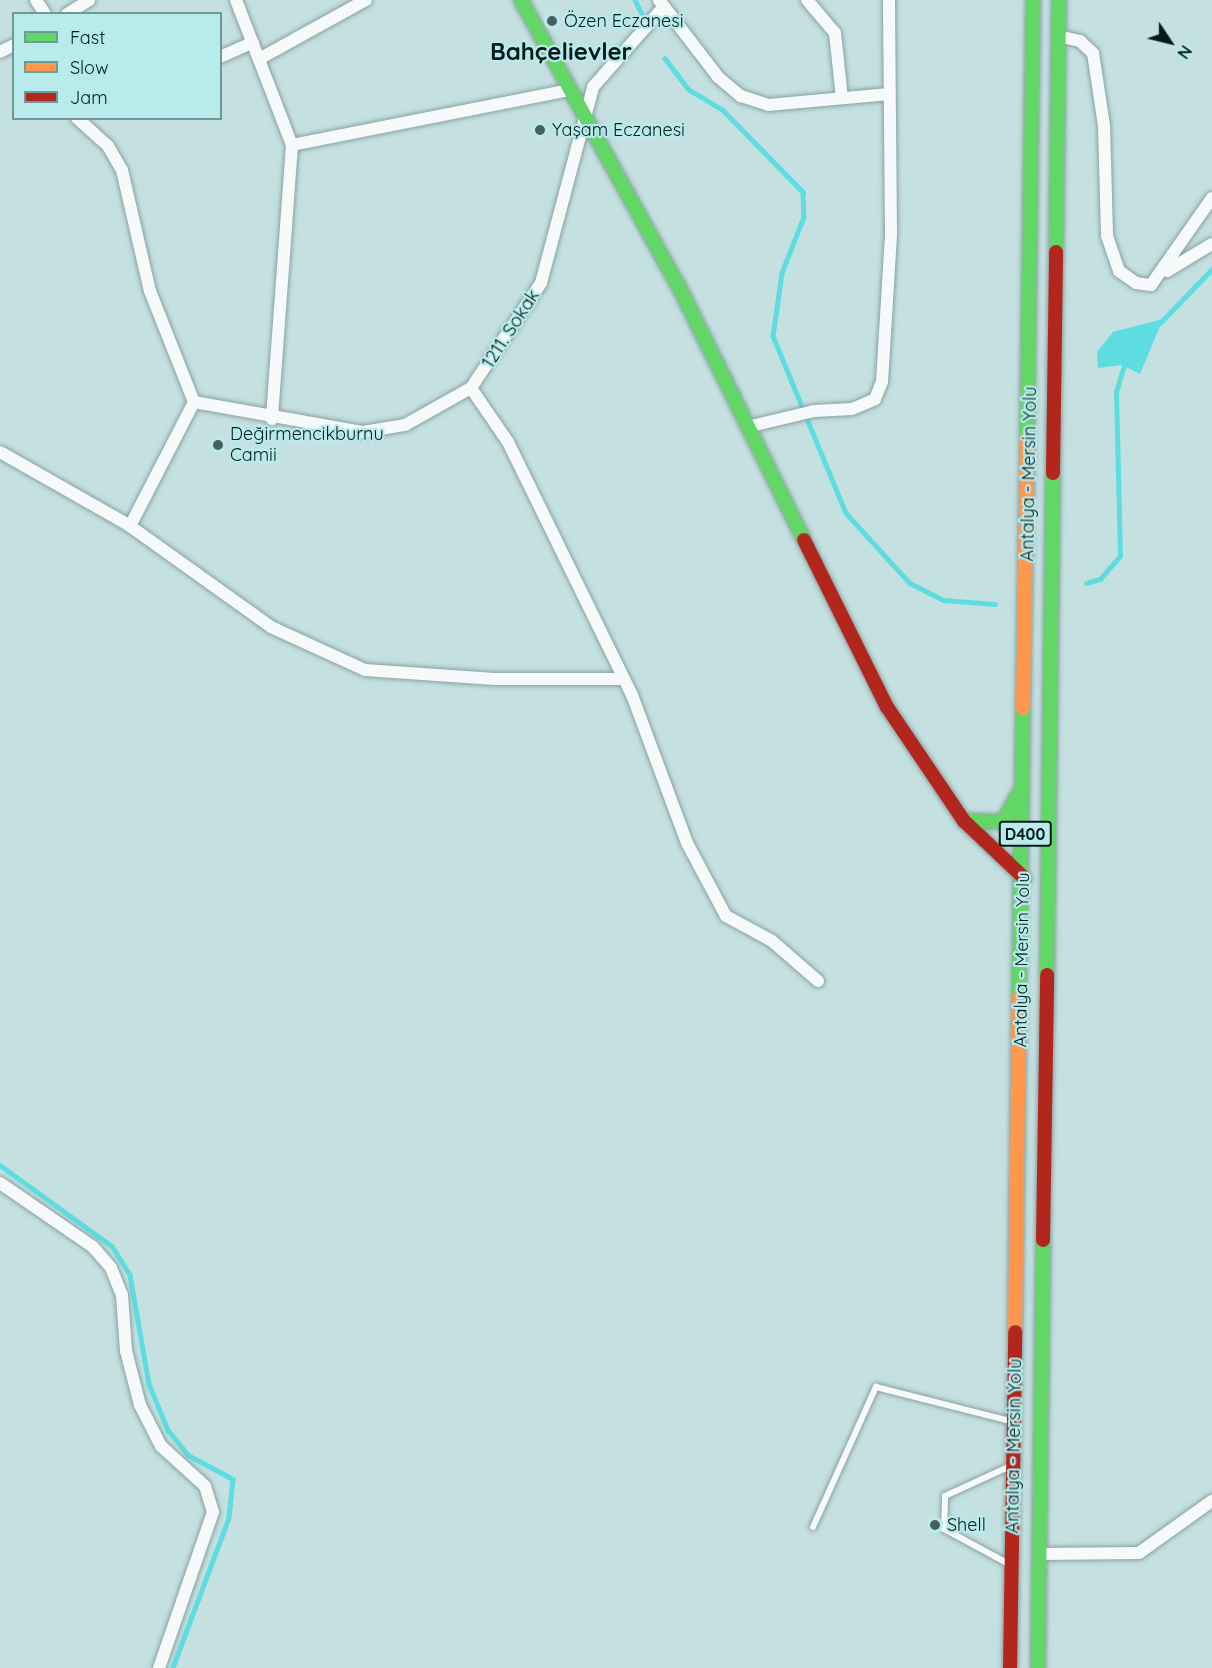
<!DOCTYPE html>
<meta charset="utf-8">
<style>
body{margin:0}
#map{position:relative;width:1212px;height:1668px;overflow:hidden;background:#c4e0e0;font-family:Quicksand,sans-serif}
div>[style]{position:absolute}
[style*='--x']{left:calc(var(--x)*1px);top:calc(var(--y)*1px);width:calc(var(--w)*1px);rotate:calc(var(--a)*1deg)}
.water>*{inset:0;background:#5edde1}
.stream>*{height:4.5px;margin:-2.25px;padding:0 2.25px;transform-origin:2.25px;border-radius:2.25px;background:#5edde1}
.roads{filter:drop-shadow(0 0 2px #8ba1a1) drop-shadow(0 0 2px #8ba1a1)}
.lane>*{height:6px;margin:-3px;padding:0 3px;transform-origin:3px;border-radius:3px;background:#f6fafa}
.street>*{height:12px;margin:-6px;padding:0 6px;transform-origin:6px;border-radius:6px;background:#f6fafa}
.fast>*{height:14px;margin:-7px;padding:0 7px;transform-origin:7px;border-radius:7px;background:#63d668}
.slow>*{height:14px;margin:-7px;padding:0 7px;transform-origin:7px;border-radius:7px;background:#ff974d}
.jam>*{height:14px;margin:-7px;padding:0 7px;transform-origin:7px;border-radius:7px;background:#b3261e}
.dots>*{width:16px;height:16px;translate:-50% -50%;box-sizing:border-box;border:3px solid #b8ebec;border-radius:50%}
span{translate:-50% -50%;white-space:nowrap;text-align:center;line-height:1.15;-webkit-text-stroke:4.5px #b8ebec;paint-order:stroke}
.shield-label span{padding:2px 4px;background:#b8ebec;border:2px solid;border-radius:4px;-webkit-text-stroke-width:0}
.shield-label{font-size:16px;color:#061a1b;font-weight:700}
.poi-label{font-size:18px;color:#061a1b}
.left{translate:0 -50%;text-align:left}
.street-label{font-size:18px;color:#061a1b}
.district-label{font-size:24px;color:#061a1b;font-weight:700}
.legend{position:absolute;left:12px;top:12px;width:210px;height:108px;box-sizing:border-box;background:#b8ebec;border:2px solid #719798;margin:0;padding:8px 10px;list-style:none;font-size:18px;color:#061a1b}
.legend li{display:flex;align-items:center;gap:12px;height:30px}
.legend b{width:30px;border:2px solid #719798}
.north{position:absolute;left:1140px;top:12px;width:60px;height:60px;-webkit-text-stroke:4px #b8ebec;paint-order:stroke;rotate:125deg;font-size:16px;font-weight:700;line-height:24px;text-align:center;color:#061a1b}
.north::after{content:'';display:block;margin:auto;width:21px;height:27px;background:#061a1b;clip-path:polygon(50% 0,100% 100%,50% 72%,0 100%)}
</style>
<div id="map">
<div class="water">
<div style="clip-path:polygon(1163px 319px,1140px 374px,1122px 365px,1098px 368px,1097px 352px,1113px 332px)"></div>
</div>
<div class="stream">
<div style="--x:635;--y:0;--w:16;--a:63"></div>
<div style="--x:665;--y:58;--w:39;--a:53"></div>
<div style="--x:688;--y:89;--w:41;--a:31"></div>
<div style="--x:723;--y:110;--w:115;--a:45.7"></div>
<div style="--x:803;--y:192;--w:25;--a:88"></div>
<div style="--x:804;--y:217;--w:60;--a:111.4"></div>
<div style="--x:782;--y:273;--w:64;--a:98.1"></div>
<div style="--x:773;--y:336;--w:191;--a:67.6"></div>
<div style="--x:846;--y:513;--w:95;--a:47.6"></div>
<div style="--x:910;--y:583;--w:37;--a:27"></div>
<div style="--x:943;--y:600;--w:52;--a:4.4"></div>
<div style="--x:1160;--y:323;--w:75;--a:-46.1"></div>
<div style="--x:1086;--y:583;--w:15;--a:-16"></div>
<div style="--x:1100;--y:579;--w:30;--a:-49"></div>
<div style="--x:1120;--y:556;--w:164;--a:-91.4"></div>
<div style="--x:1116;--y:392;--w:34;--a:-73"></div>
<div style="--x:0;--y:1165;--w:138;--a:35.9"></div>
<div style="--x:112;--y:1246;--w:34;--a:58"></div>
<div style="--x:130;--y:1275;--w:111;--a:80.1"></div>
<div style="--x:149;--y:1384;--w:50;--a:67.6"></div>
<div style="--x:168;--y:1430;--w:32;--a:51"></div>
<div style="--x:188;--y:1455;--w:51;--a:28.1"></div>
<div style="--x:233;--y:1479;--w:39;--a:96"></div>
<div style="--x:229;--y:1518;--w:160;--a:110.5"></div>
</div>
<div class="roads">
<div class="lane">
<div style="--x:813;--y:1527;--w:154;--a:-65.8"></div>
<div style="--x:876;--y:1387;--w:138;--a:14.2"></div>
<div style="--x:1007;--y:1563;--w:72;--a:-151.6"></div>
<div style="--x:944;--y:1529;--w:33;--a:-88"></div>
<div style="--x:945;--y:1496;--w:69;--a:-24.7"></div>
</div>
<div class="street">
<div style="--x:36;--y:0;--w:17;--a:57"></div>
<div style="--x:236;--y:0;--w:155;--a:68.9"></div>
<div style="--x:292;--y:145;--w:275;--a:94.2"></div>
<div style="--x:659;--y:0;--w:97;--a:52.5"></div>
<div style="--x:718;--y:77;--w:30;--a:40"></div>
<div style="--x:741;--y:96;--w:28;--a:18"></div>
<div style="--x:768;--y:105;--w:122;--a:-5.2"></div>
<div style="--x:807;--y:0;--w:43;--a:49.7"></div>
<div style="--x:835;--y:33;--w:65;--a:83.9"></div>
<div style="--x:67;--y:14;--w:26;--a:-32"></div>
<div style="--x:1058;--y:36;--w:23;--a:13"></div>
<div style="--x:1080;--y:41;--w:18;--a:43"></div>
<div style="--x:1093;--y:53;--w:74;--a:81.4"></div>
<div style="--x:1104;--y:126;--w:110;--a:88.4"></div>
<div style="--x:1107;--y:236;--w:37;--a:71"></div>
<div style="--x:1119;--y:271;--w:21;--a:35"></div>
<div style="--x:1136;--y:283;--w:15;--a:8"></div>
<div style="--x:1151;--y:285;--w:106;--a:-55"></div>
<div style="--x:0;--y:52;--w:16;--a:-27"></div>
<div style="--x:220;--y:57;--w:36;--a:-24"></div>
<div style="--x:259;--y:59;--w:122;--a:-28.9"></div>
<div style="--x:77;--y:118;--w:42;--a:42.1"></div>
<div style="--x:108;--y:146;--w:28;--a:60"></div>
<div style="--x:122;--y:170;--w:124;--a:77"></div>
<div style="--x:150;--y:291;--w:119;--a:68.4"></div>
<div style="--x:194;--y:402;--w:140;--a:117.3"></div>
<div style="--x:292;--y:145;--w:284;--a:-11.2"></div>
<div style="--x:1167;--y:271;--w:52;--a:-31"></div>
<div style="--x:471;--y:388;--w:65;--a:55.6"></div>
<div style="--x:508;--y:442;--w:282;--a:63.9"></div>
<div style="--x:632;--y:695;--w:158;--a:69.6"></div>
<div style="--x:687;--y:843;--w:83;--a:61.9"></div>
<div style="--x:726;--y:916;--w:52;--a:28.5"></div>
<div style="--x:772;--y:941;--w:61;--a:41"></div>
<div style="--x:194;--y:402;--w:172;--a:10.1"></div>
<div style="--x:363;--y:432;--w:43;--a:-9.5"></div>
<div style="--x:405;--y:425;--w:76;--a:-29.3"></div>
<div style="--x:471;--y:388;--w:126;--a:-56.3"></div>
<div style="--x:541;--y:283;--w:203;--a:-75.1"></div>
<div style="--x:593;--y:87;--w:103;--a:-48.6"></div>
<div style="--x:747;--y:427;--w:69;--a:-13.4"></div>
<div style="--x:814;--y:411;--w:38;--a:-3"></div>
<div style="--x:852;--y:409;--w:25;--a:-23"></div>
<div style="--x:875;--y:399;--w:18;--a:-68"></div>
<div style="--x:882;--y:382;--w:148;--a:-86.5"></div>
<div style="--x:891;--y:234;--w:234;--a:-90.5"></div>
<div style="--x:0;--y:452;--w:150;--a:29.6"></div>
<div style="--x:130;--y:526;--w:173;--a:35.6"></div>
<div style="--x:271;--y:627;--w:103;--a:24.6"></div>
<div style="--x:365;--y:670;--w:130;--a:4"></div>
<div style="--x:495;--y:679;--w:129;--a:0"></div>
<div style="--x:0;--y:1183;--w:113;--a:34.5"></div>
<div style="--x:93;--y:1247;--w:28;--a:49"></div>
<div style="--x:111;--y:1268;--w:29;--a:68"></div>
<div style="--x:122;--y:1295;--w:56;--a:85.9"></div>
<div style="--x:126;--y:1351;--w:56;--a:75.5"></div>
<div style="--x:140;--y:1405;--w:46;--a:62.9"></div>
<div style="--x:161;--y:1446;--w:59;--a:42.3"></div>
<div style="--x:205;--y:1486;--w:27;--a:73"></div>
<div style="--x:213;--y:1512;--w:165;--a:109.1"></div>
<div style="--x:1040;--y:1554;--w:99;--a:-0.6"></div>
<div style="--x:1139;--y:1553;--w:90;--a:-35.5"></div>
</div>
<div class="fast">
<div style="--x:521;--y:0;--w:325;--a:61.2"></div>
<div style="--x:678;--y:285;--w:284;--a:63.7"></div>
<div style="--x:1056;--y:252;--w:252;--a:-89.3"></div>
<div style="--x:1027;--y:439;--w:439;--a:-89.2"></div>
<div style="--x:964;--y:821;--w:39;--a:1"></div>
<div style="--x:1003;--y:822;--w:39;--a:-61"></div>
<div style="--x:1047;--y:975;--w:502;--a:-89.32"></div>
<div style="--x:1019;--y:997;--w:289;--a:-89.2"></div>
<div style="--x:1038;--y:1668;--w:428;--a:-89.3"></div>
</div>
<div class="slow">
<div style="--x:1023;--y:708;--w:269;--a:-89.1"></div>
<div style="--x:1015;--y:1332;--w:335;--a:-89.3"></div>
</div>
<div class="jam">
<div style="--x:1053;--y:473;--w:221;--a:-89.2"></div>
<div style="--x:804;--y:540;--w:186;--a:63.6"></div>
<div style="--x:887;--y:707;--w:138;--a:56"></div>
<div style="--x:964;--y:821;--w:83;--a:43.5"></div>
<div style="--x:1043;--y:1240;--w:265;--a:-89.1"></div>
<div style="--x:1010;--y:1668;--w:336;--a:-89.1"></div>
</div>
</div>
<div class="dots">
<div style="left:552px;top:21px;background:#485f60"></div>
<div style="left:540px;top:130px;background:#485f60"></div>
<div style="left:218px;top:445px;background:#485f60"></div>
<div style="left:935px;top:1525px;background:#485f60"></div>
</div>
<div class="shield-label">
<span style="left:1025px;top:834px">D400</span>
</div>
<div class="poi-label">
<span class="left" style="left:564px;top:21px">Özen Eczanesi</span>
<span class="left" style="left:552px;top:130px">Yaşam Eczanesi</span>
<span class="left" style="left:230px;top:445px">Değirmencikburnu<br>Camii</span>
<span class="left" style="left:947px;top:1525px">Shell</span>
</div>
<div class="street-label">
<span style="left:511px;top:329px;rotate:-57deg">1211. Sokak</span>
<span style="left:1029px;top:474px;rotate:-89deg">Antalya - Mersin Yolu</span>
<span style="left:1022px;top:960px;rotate:-89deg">Antalya - Mersin Yolu</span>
<span style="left:1014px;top:1446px;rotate:-89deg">Antalya - Mersin Yolu</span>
</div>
<div class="district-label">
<span style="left:561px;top:52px">Bahçelievler</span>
</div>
<ul class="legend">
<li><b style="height:8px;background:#63d668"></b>Fast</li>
<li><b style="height:8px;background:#ff974d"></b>Slow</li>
<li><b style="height:8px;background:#b3261e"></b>Jam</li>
</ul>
<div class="north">N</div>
</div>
